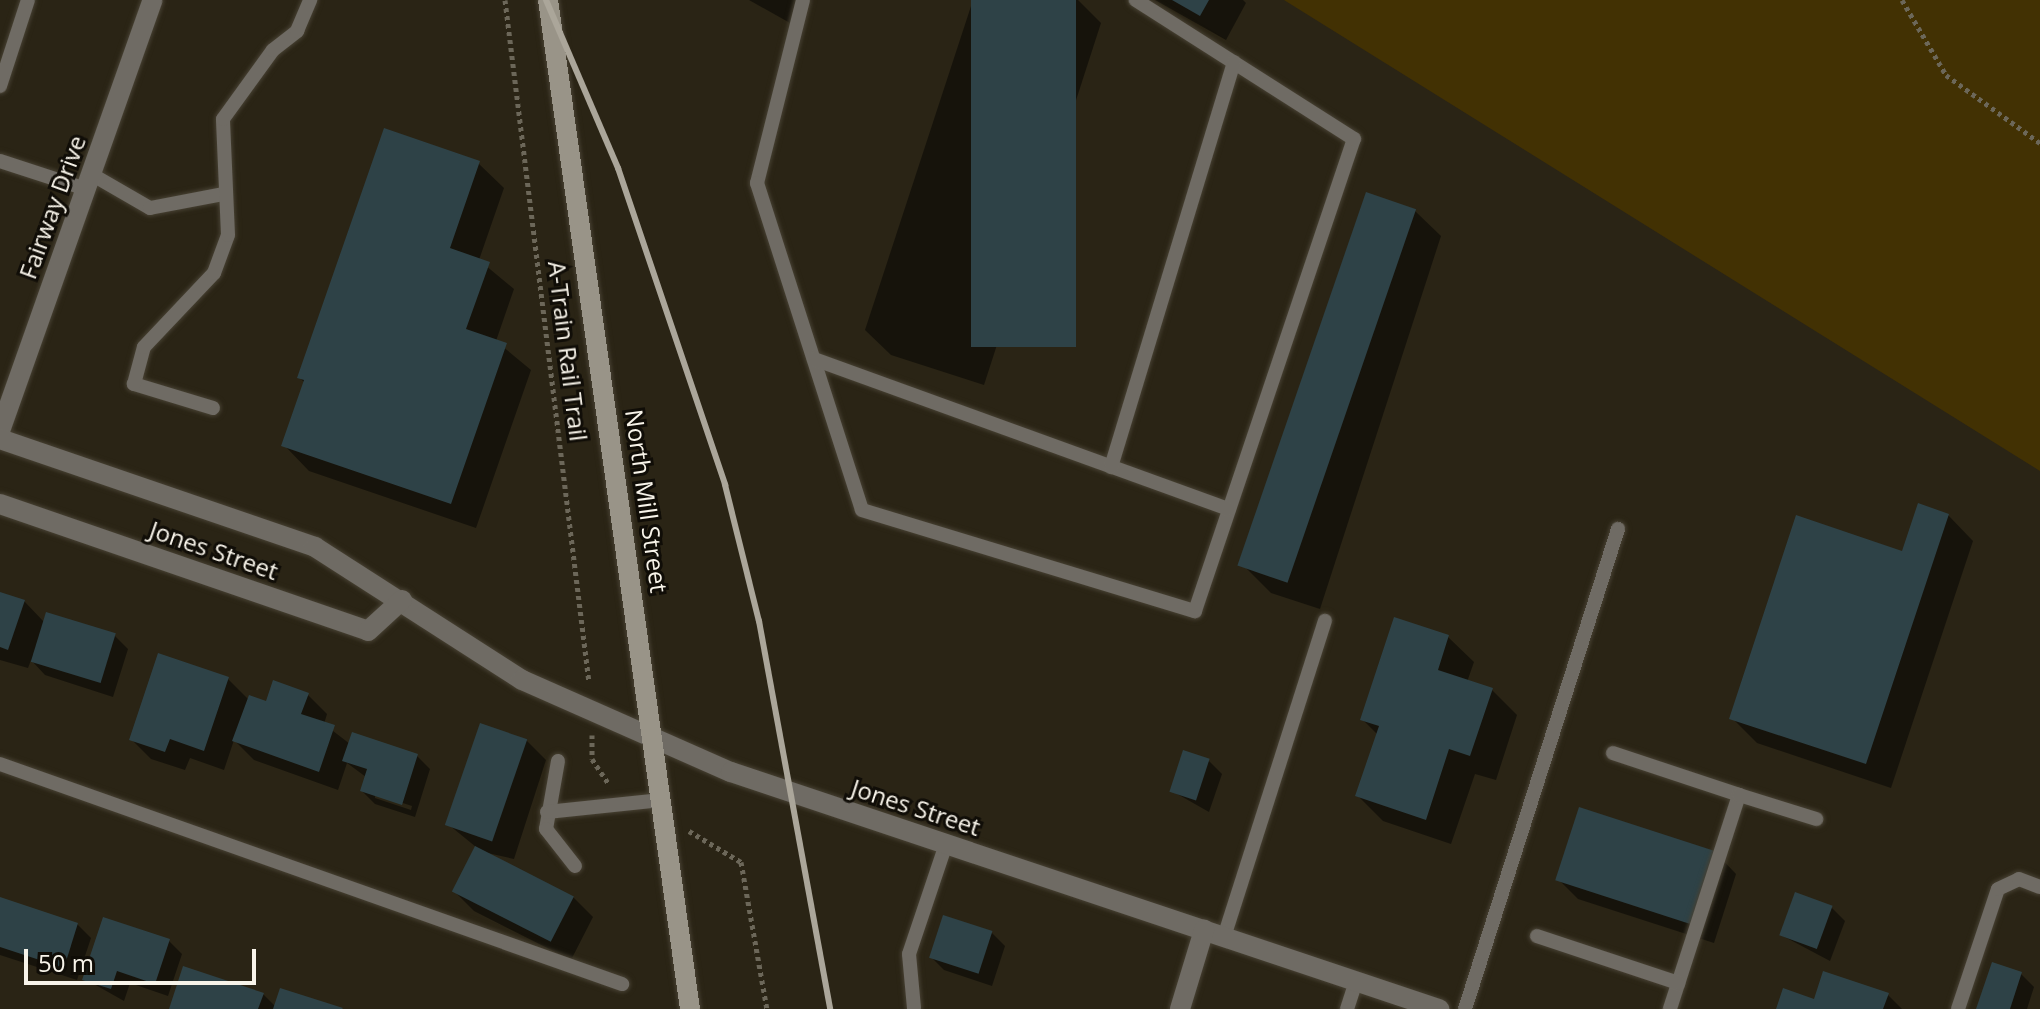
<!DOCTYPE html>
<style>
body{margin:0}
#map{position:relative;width:2040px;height:1009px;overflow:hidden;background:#2a2415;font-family:"Open Sans",sans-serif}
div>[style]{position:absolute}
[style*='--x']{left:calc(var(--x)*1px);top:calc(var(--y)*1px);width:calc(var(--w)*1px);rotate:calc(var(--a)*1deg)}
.green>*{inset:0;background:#423103}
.shadow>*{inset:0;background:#0007}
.building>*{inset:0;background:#2e4247;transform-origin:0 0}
.path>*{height:5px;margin-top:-2.5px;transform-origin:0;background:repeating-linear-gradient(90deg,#6c6759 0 4px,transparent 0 8px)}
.roads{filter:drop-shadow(0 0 2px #474133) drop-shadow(0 0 2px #474133)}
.lane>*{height:14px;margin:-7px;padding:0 7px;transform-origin:7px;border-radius:7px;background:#6f6b64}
.street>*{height:20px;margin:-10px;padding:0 10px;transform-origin:10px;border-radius:10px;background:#6f6b64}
.secondary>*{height:20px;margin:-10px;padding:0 10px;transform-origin:10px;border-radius:10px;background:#999488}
.rail>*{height:6px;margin:-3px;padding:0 3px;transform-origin:3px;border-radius:3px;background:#aba69a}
span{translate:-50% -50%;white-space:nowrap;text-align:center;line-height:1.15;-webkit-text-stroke:6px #100d07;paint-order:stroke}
.street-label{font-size:24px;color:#f8f4ea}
.scale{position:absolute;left:24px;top:949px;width:232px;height:36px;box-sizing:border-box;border:4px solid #f8f4ea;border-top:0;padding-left:10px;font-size:24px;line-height:28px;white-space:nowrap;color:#f8f4ea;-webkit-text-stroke:6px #100d07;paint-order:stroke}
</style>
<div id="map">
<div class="green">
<div style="clip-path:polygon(1284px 0,2040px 0,2040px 471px)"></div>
</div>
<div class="shadow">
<div style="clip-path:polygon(749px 0,803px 0,790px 23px)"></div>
<div style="clip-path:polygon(973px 0,1078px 0,1101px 23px,984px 385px,891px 355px,865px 330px)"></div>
<div style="clip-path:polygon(1155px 0,1243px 0,1246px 3px,1226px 40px)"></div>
<div style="clip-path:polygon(478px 163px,504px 188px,479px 260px,514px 289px,496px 341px,531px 370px,476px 528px,309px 471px,284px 445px,305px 383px,299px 377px)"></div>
<div style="clip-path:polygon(1415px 211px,1441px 236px,1320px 609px,1271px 593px,1246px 568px)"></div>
<div style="clip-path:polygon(1948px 515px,1973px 541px,1891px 788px,1757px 743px,1732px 718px)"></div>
<div style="clip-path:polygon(0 594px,24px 601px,45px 623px,115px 636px,128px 649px,113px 697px,45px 675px,31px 660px,28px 668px,0 660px)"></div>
<div style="clip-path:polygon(1448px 637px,1474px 662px,1467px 682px,1492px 690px,1517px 715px,1496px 780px,1475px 774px,1451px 844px,1383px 821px,1358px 796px,1378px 735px,1362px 719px)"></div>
<div style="clip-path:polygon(evenodd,228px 679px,249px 700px,267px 704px,308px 695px,327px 714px,324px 724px,350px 744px,417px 756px,430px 769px,415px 817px,375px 804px,362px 791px,366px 777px,347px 763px,338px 790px,254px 760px,234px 740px,224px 770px,190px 758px,185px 770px,151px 759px,131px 739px,228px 679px,375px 794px,412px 806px,411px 810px,375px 798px,375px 794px)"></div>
<div style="clip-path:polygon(526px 740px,546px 760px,514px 859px,483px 852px,573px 897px,593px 917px,571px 960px,474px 911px,454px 891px,476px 847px,449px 825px)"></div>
<div style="clip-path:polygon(1209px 761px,1222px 774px,1209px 812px,1172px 791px)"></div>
<div style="clip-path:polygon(1717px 854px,1736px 874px,1714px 943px,1578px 899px,1558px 879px)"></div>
<div style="clip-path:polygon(0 899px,77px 924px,91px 938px,77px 980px,0 955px)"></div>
<div style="clip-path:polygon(1832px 908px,1845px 921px,1830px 961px,1781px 935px)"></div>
<div style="clip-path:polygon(992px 933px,1005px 946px,992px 986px,944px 970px,931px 957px)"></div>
<div style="clip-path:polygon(169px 941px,182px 954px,168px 996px,130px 983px,124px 1001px,85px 979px)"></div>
<div style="clip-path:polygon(2021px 974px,2034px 987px,2027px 1009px,1979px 1009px)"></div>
<div style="clip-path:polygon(263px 994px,276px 1007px,338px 1009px,171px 1009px)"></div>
<div style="clip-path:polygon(1888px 995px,1902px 1009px,1779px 1009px,1815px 1001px)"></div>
</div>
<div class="building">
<div style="left:971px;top:0;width:105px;height:347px"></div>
<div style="clip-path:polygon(1172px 0,1209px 0,1200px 16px)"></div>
<div style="clip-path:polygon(384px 128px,480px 161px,450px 248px,490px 262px,466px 329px,507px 343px,451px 504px,281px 446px,304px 380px,297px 378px)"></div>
<div style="left:1366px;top:192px;width:53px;height:395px;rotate:19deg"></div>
<div style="clip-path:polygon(1918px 503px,1949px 514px,1866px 764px,1729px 719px,1796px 515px,1902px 551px)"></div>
<div style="clip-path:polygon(0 592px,25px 600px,8px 650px,0 647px)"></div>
<div style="left:46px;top:612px;width:73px;height:52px;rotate:17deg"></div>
<div style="clip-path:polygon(1394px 617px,1449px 635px,1438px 670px,1493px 688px,1470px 756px,1449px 749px,1426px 820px,1355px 796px,1379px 726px,1360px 720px)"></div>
<div style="clip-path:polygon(158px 653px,229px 677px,204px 751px,170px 739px,165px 752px,129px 740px)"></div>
<div style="clip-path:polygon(273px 680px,309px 693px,301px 714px,335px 725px,319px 772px,232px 741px,249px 695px,266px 701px)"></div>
<div style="left:480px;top:723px;width:50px;height:108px;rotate:19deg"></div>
<div style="clip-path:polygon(352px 732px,418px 754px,402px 805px,360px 791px,367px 769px,342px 761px)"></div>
<div style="left:1183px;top:750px;width:28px;height:44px;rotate:18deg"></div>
<div style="left:1579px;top:807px;width:146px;height:77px;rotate:18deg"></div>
<div style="left:475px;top:846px;width:111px;height:51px;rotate:27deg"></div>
<div style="left:1795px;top:892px;width:40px;height:46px;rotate:20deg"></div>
<div style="clip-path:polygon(0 897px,78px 923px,64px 968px,0 947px)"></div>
<div style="left:943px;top:915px;width:52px;height:45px;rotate:18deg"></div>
<div style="clip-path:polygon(103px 917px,170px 939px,155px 984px,117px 971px,111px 989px,82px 980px)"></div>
<div style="clip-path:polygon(1992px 962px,2022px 972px,2010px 1009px,1976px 1009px)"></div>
<div style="clip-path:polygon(183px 966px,264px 993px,258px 1009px,169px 1009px)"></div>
<div style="clip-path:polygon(1823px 971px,1889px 993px,1883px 1009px,1776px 1009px,1783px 988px,1814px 999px)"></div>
<div style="clip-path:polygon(280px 988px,343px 1008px,342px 1009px,273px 1009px)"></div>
</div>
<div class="path">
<div style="--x:505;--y:0;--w:687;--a:82.98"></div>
<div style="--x:1902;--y:0;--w:87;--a:59.6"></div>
<div style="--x:1946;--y:75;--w:116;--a:35.9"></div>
<div style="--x:592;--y:735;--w:24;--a:90"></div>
<div style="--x:592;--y:759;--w:29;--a:56"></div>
<div style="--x:689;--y:831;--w:61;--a:30.8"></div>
<div style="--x:741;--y:862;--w:149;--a:80"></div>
</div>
<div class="roads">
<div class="lane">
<div style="--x:803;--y:0;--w:189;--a:104.1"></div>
<div style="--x:757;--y:183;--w:343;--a:72.2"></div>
<div style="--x:862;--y:510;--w:348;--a:16.9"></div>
<div style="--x:1195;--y:611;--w:498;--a:-71.4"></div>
<div style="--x:1354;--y:139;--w:259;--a:-147.5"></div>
<div style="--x:0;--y:86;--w:90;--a:-72"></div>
<div style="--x:0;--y:161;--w:90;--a:18"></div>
<div style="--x:91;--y:174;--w:68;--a:30"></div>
<div style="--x:150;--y:208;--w:74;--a:-10.9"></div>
<div style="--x:814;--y:359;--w:441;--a:19.9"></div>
<div style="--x:213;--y:408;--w:83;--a:-163.1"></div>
<div style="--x:134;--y:384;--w:38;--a:-75"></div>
<div style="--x:144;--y:347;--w:102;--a:-46.6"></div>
<div style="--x:214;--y:273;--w:40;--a:-69.8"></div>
<div style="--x:228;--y:235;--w:116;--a:-92.5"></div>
<div style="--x:223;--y:119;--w:85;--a:-54.1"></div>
<div style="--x:273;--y:50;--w:31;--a:-38"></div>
<div style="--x:297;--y:31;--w:34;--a:-67"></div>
<div style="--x:1111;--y:467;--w:423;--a:-73.1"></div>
<div style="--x:1613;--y:753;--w:133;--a:18.4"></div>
<div style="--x:1739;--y:795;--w:225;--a:107.9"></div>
<div style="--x:558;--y:761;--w:69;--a:100"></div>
<div style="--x:546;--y:829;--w:47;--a:51.9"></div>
<div style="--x:0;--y:764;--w:660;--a:19.48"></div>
<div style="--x:1739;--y:795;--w:81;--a:17.3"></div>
<div style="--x:547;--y:812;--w:115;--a:-6"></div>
<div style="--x:1537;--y:936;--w:149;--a:18.4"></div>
<div style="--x:1224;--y:937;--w:332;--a:-72.3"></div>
<div style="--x:914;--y:1008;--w:54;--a:-95.3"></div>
<div style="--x:909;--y:954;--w:116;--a:-71.4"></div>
<div style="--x:1347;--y:1009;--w:29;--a:-72"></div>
<div style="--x:1465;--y:1009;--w:504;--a:-72.32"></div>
<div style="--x:1958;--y:1009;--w:126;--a:-71.6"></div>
<div style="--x:1998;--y:889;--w:23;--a:-25"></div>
<div style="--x:2019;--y:879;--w:22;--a:21"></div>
</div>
<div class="street">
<div style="--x:0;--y:431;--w:457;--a:-70.5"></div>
<div style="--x:0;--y:439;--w:333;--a:18.9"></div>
<div style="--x:315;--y:547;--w:246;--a:32.7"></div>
<div style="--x:522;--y:680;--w:228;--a:23.8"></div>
<div style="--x:731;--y:772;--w:747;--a:18.51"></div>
<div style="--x:0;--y:504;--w:389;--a:19"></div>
<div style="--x:368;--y:631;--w:46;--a:-42.4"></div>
<div style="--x:1180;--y:1009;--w:83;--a:-73.1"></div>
</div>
<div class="secondary">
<div style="--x:548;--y:0;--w:1019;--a:81.99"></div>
</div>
</div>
<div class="rail">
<div style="--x:546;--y:0;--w:183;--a:66.8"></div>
<div style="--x:618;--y:168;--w:335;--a:71.3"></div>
<div style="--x:725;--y:485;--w:140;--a:76"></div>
<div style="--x:759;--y:621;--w:394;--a:79.6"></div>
</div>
<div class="street-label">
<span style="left:52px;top:207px;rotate:-70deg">Fairway Drive</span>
<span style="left:568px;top:351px;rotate:83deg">A-Train Rail Trail</span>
<span style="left:647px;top:501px;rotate:82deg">North Mill Street</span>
<span style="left:214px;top:550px;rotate:19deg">Jones Street</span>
<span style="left:916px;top:807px;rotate:18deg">Jones Street</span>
</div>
<div class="scale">50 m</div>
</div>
